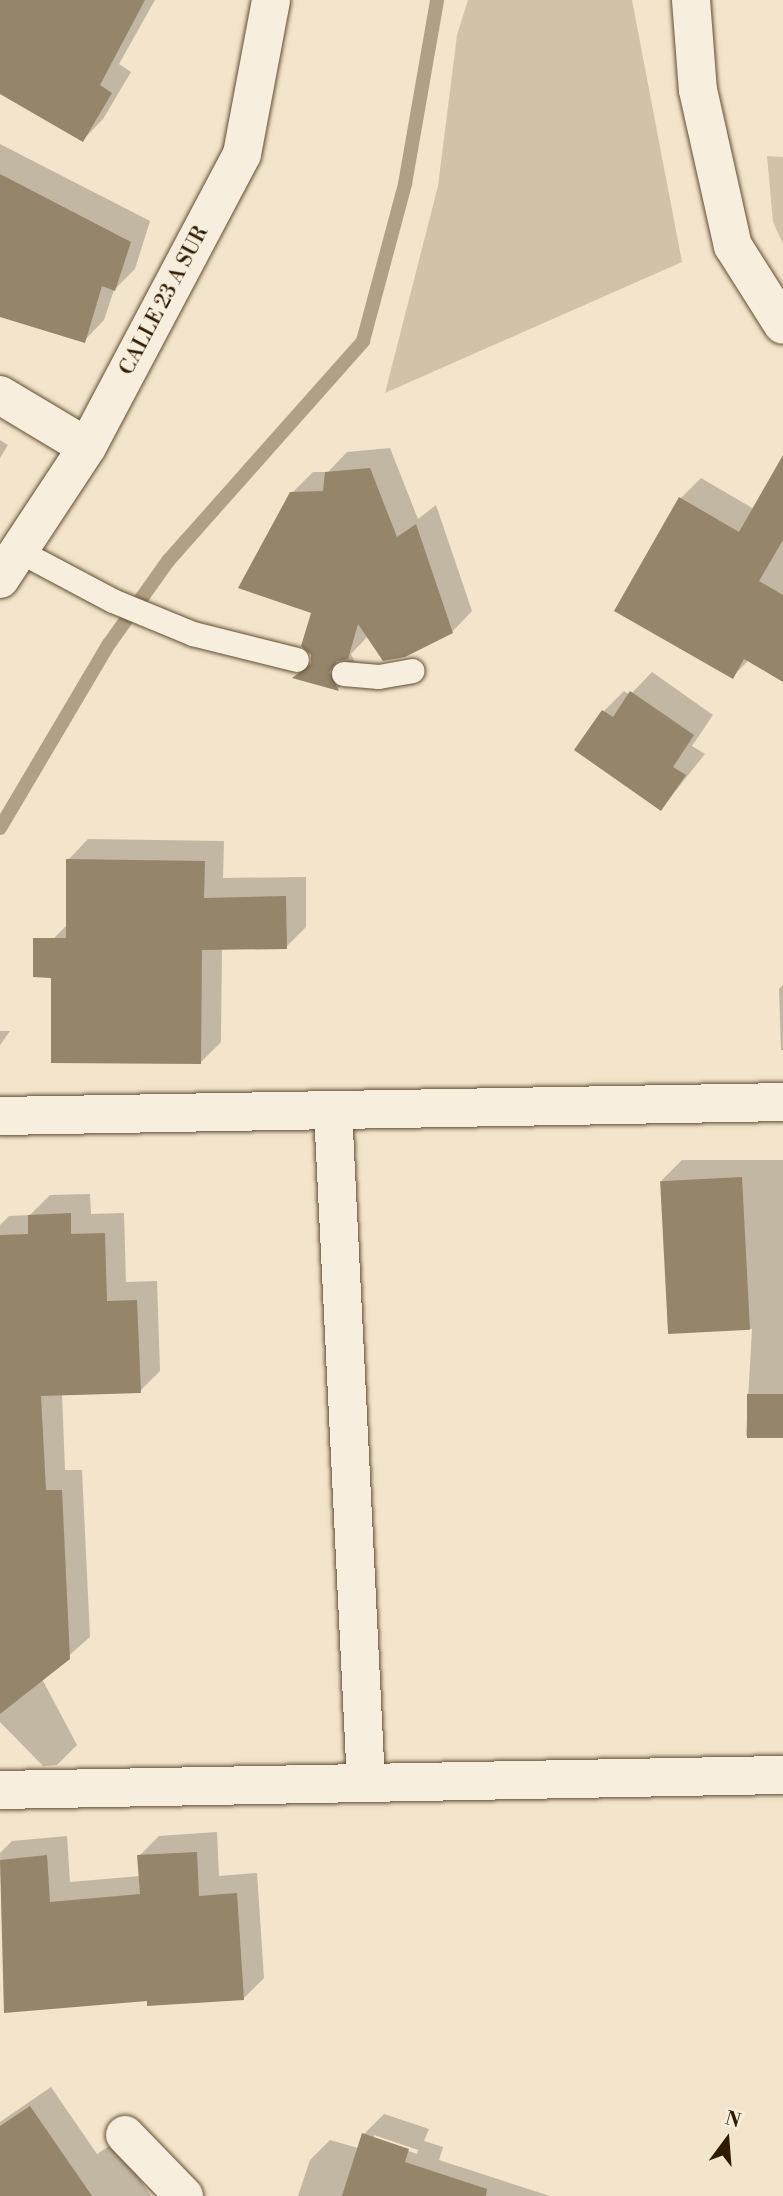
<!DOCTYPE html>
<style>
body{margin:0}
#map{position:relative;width:783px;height:2196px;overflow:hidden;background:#f3e5cb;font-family:"Libre Bodoni",serif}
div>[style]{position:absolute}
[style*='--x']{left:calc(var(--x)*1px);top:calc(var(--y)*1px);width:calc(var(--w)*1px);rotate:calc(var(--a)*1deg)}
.green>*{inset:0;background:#d2c3a8}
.shadow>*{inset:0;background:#0003}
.stream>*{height:14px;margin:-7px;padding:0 7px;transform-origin:7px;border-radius:7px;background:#b0a186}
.building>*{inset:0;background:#95856a;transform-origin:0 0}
.roads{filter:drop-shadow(0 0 2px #604e33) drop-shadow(0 0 2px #604e33)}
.lane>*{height:24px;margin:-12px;padding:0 12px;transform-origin:12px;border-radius:12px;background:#f7eedd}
.street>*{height:38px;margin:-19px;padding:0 19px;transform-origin:19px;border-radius:19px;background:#f7eedd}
.secondary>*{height:38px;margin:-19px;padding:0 19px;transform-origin:19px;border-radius:19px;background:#f7eedd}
span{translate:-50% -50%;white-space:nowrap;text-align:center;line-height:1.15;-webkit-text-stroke:7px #f7eedd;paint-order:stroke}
.street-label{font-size:21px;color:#2f1c00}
.north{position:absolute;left:692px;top:2105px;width:70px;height:70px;-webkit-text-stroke:5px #f7eedd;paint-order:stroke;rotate:16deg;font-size:19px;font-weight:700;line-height:28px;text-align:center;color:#2f1c00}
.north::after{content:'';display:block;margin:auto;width:24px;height:32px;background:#2f1c00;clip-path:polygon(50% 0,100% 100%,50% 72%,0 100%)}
</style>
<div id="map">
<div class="green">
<div style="clip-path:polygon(468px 0,632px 0,682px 262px,385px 393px,438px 186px,457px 35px)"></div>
<div style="clip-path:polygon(767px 156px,783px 157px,783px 244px,773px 222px)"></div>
</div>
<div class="shadow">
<div style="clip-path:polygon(0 0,155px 0,119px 64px,131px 72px,103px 119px,83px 140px,0 92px)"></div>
<div style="clip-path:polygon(0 144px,150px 221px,135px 269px,114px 290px,104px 320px,84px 341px,0 295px)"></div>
<div style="clip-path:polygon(0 440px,8px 445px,0 458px)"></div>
<div style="clip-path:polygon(390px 448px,418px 519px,436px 505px,472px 611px,452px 632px,368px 636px,351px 654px,358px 669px,338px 689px,295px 677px,313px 659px,314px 612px,292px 493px,313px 472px,328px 472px,347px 452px)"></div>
<div style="clip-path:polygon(783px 472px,783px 680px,749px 660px,732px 677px,616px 611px,681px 498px,701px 478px,754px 509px)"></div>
<div style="clip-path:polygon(652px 672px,713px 715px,692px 746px,705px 754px,661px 809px,604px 711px,624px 691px,630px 695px)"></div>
<div style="clip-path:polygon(88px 839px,224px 841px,223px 878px,306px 877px,306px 927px,286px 947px,222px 948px,221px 1042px,200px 1063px,53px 939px,68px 924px,68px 860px)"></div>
<div style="clip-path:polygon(783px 985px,783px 1050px,781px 1050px,779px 989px)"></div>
<div style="clip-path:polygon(0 1031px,10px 1031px,0 1045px)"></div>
<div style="clip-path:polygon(682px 1160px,783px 1160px,783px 1436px,746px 1436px,752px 1329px,668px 1331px,662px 1180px)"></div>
<div style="clip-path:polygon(90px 1194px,91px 1214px,124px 1213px,126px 1282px,157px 1281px,160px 1371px,140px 1391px,62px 1393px,65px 1470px,82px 1470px,90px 1637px,42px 1679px,77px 1745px,57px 1765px,43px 1766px,0 1722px,0 1225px,9px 1216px,30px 1215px,50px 1195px)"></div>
<div style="clip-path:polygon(217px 1832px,219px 1876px,257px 1873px,264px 1978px,244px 1998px,148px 1999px,5px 2012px,0 1853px,12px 1841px,67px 1836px,70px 1882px,140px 1876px,139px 1856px,159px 1836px)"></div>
<div style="clip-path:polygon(51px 2087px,97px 2154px,115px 2142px,151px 2196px,0 2196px,0 2122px)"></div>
<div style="clip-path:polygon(evenodd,384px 2114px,429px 2129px,424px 2141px,443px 2147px,439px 2160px,550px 2196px,298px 2196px,310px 2160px,330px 2140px,358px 2148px,364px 2134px,384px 2114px,374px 2135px,418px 2150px,417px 2154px,374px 2139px,374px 2135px)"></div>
</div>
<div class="stream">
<div style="--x:0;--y:828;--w:214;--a:-59.4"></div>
<div style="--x:109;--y:644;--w:102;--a:-54.6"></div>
<div style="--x:168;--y:561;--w:294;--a:-48.4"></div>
<div style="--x:363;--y:341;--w:163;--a:-75"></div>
<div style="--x:405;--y:184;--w:187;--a:-80.1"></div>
</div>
<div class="building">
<div style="clip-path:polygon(0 0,145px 0,100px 85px,112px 93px,83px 142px,0 94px)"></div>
<div style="clip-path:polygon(0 174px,131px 242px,115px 291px,102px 286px,85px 343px,0 317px)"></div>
<div style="clip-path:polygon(783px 455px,783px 540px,759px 581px,783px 595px,783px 682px,744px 659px,733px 679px,614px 611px,679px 497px,739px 532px)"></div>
<div style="clip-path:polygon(370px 468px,397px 537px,416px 524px,453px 633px,405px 657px,383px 661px,358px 624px,348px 659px,337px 661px,329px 672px,339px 691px,292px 678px,311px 664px,311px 655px,301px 646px,311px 613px,238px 588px,290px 492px,323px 491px,325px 472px)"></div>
<div style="clip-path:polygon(630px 691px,694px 735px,673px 767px,686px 775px,661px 811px,574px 750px,602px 710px,613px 717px)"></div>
<div style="clip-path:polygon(66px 859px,205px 861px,204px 898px,286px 896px,287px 949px,202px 950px,201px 1064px,51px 1063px,51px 978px,33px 977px,33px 938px,66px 938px)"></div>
<div style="left:742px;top:1177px;width:153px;height:82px;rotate:87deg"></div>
<div style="clip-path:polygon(71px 1213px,71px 1234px,105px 1233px,107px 1301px,137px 1300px,141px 1393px,41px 1396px,46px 1490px,62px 1490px,70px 1659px,0 1714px,0 1235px,28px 1234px,28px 1215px)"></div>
<div style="left:747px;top:1394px;width:36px;height:44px"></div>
<div style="clip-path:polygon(197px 1852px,199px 1896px,237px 1893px,244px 2000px,147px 2006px,147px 2001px,4px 2013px,0 1860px,47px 1855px,50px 1902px,140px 1894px,137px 1855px)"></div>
<div style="clip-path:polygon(30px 2106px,92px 2196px,0 2196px,0 2126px)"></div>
<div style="clip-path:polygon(362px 2133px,409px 2149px,405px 2162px,487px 2189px,486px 2196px,342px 2196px)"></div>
</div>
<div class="roads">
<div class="lane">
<div style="--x:17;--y:550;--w:109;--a:28"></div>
<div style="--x:113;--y:601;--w:87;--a:22.4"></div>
<div style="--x:193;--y:634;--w:107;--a:14"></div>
<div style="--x:344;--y:674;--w:35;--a:5"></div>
<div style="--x:379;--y:677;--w:34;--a:-10"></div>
</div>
<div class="street">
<div style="--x:0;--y:395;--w:101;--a:30.9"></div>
<div style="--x:0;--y:579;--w:158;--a:-56.6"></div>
<div style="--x:87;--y:447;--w:331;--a:-62.1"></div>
<div style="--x:242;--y:154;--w:157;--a:-79.3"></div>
<div style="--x:333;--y:1110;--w:674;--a:87.19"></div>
<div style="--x:0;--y:1116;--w:783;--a:-1.02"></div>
<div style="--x:0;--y:1790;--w:783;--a:-1.1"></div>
<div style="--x:125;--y:2135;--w:85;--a:46"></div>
</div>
<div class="secondary">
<div style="--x:691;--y:0;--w:90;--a:85.6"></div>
<div style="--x:698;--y:90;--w:160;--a:77.4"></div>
<div style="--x:733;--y:246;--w:93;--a:57.7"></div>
</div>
</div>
<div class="street-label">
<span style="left:164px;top:301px;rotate:-62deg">CALLE 23 A SUR</span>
</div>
<div class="north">N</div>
</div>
